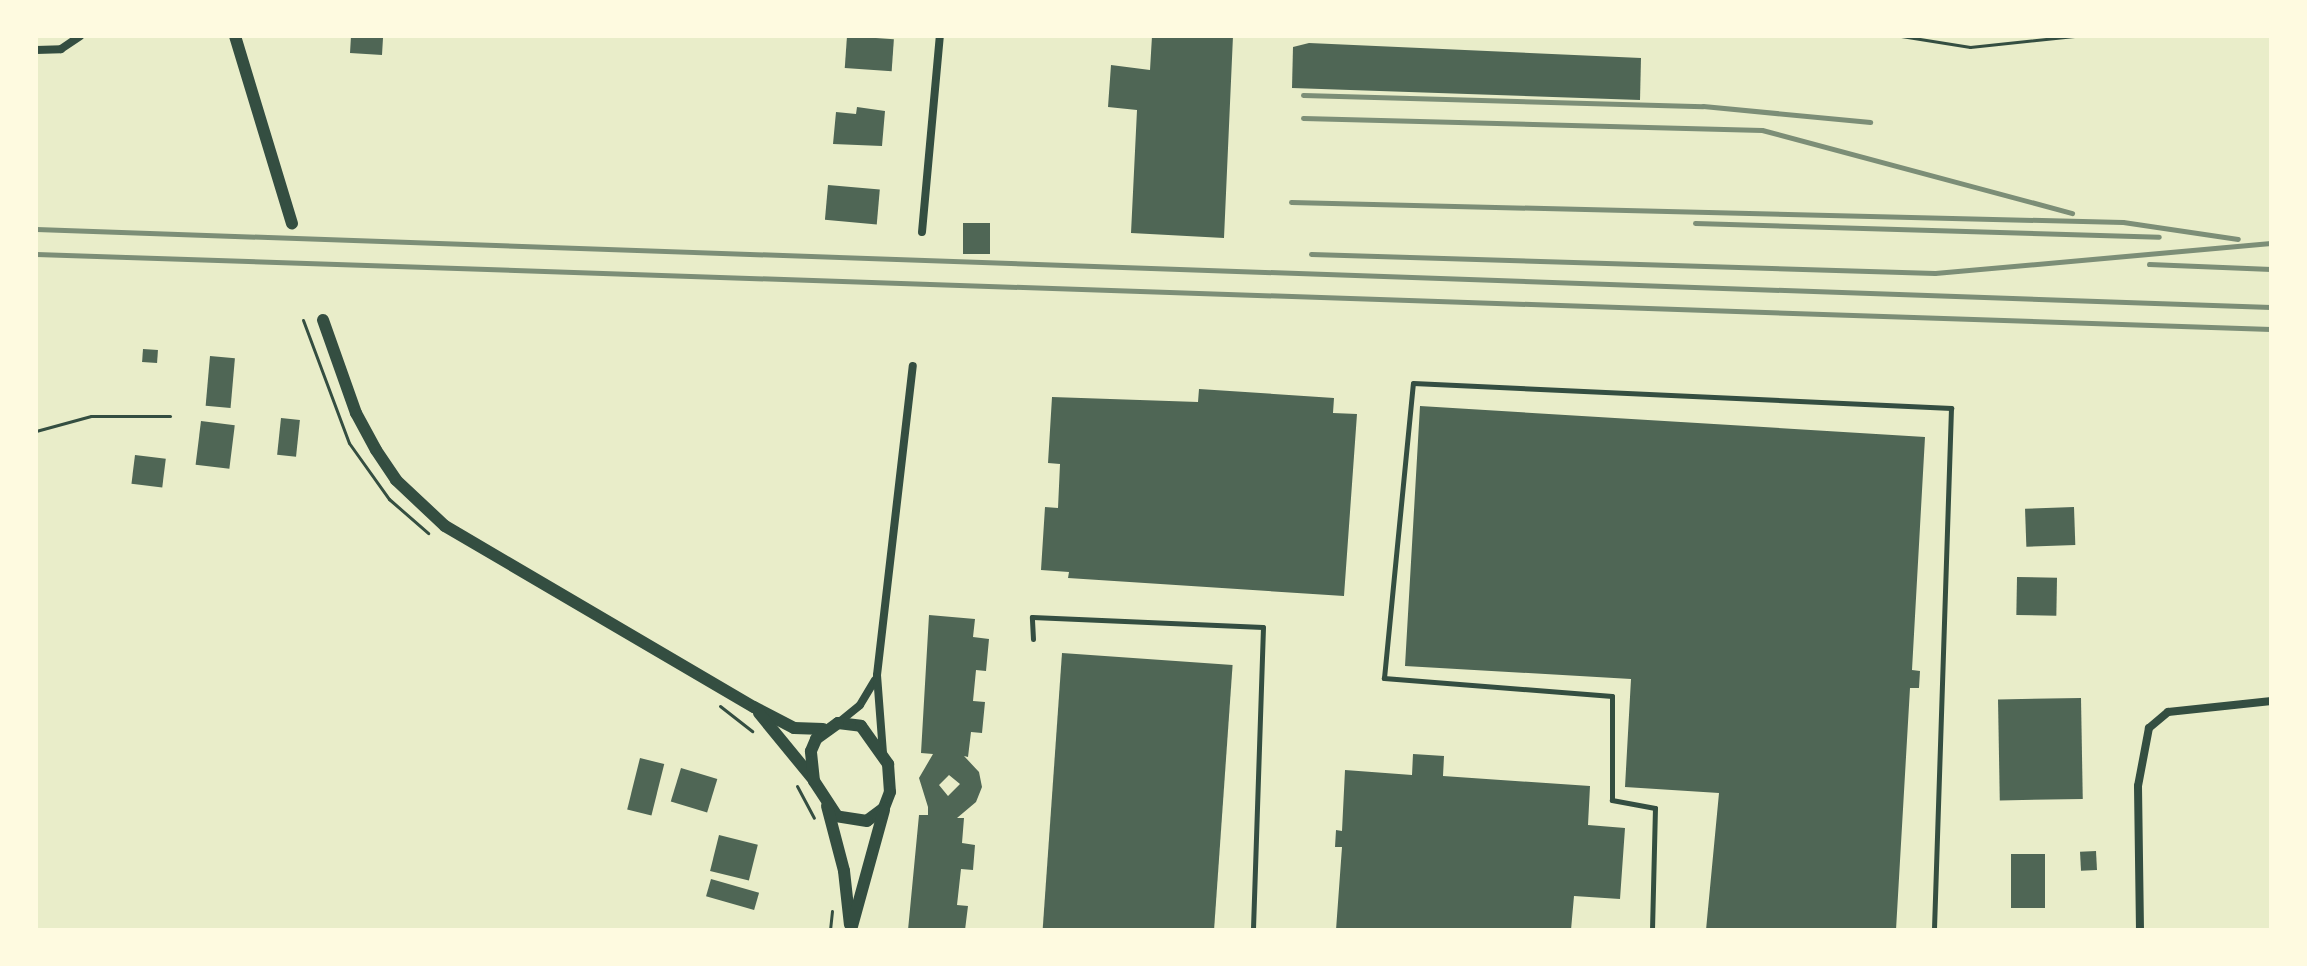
<!DOCTYPE html>
<style>
body{margin:0}
#map{position:relative;width:2307px;height:966px;overflow:hidden;background:#e9edc9;font-family:"Exo 2",sans-serif}
div>[style]{position:absolute}
[style*='--x']{left:calc(var(--x)*1px);top:calc(var(--y)*1px);width:calc(var(--w)*1px);rotate:calc(var(--a)*1deg)}
.building>*{inset:0;background:#4f6655;transform-origin:0 0}
.path>*{height:3px;margin:-1.5px;padding:0 1.5px;transform-origin:1.5px;border-radius:1.5px;background:#344e41}
.service>*{height:5px;margin:-2.5px;padding:0 2.5px;transform-origin:2.5px;border-radius:2.5px;background:#344e41}
.minor>*{height:8px;margin:-4px;padding:0 4px;transform-origin:4px;border-radius:4px;background:#344e41}
.tertiary>*{height:12px;margin:-6px;padding:0 6px;transform-origin:6px;border-radius:6px;background:#344e41}
.rail>*{height:5px;margin:-2.5px;padding:0 2.5px;transform-origin:2.5px;border-radius:2.5px;background:#7c8e77}
span{translate:-50% -50%;white-space:nowrap;text-align:center;line-height:1.15;-webkit-text-stroke:7px #fefae0;paint-order:stroke}
.frame{position:absolute;inset:0;border:38px solid #fefae0;pointer-events:none}
</style>
<div id="map">
<div class="building">
<div style="clip-path:polygon(351px 36px,406px 36px,383px 38px,382px 55px,350px 53px)"></div>
<div style="left:847px;top:36px;width:47px;height:32px;rotate:4deg"></div>
<div style="clip-path:polygon(1152px 36px,1233px 36px,1224px 238px,1131px 233px,1137px 110px,1108px 107px,1111px 65px,1150px 70px)"></div>
<div style="clip-path:polygon(1309px 43px,1641px 58px,1640px 100px,1292px 88px,1293px 47px)"></div>
<div style="clip-path:polygon(857px 107px,885px 111px,882px 146px,833px 144px,836px 112px,856px 114px)"></div>
<div style="left:828px;top:185px;width:52px;height:35px;rotate:5deg"></div>
<div style="left:963px;top:223px;width:27px;height:31px"></div>
<div style="left:143px;top:349px;width:15px;height:13px;rotate:4deg"></div>
<div style="left:210px;top:356px;width:25px;height:50px;rotate:5deg"></div>
<div style="clip-path:polygon(1199px 389px,1334px 398px,1333px 413px,1357px 414px,1344px 596px,1068px 578px,1069px 572px,1041px 570px,1045px 507px,1058px 508px,1060px 464px,1048px 463px,1052px 397px,1198px 402px)"></div>
<div style="clip-path:polygon(1420px 406px,1925px 437px,1912px 670px,1920px 671px,1919px 688px,1910px 688px,1896px 930px,1706px 930px,1719px 793px,1625px 787px,1631px 679px,1405px 666px)"></div>
<div style="left:281px;top:418px;width:19px;height:37px;rotate:6deg"></div>
<div style="left:201px;top:421px;width:34px;height:44px;rotate:7deg"></div>
<div style="left:135px;top:455px;width:31px;height:29px;rotate:7deg"></div>
<div style="left:2074px;top:507px;width:38px;height:49px;rotate:88deg"></div>
<div style="left:2017px;top:577px;width:40px;height:38px;rotate:1deg"></div>
<div style="clip-path:polygon(evenodd,929px 615px,975px 619px,973px 637px,989px 639px,986px 671px,976px 670px,973px 701px,985px 702px,982px 733px,971px 732px,968px 757px,964px 756px,979px 772px,982px 787px,976px 802px,957px 818px,964px 818px,962px 843px,975px 845px,973px 870px,961px 869px,957px 905px,968px 906px,965px 930px,908px 930px,919px 815px,928px 815px,928px 807px,919px 778px,933px 754px,921px 753px,929px 615px,949px 775px,960px 784px,948px 796px,939px 785px,949px 775px)"></div>
<div style="left:1062px;top:653px;width:171px;height:278px;rotate:4deg"></div>
<div style="left:2081px;top:698px;width:101px;height:83px;rotate:89deg"></div>
<div style="clip-path:polygon(1413px 754px,1444px 756px,1443px 776px,1590px 786px,1588px 825px,1625px 828px,1620px 899px,1574px 896px,1571px 930px,1336px 930px,1342px 847px,1335px 847px,1336px 830px,1342px 831px,1345px 770px,1412px 775px)"></div>
<div style="left:640px;top:758px;width:25px;height:53px;rotate:14deg"></div>
<div style="left:681px;top:768px;width:38px;height:35px;rotate:17deg"></div>
<div style="left:719px;top:835px;width:40px;height:37px;rotate:14deg"></div>
<div style="left:2096px;top:851px;width:19px;height:16px;rotate:87deg"></div>
<div style="left:2011px;top:854px;width:34px;height:54px"></div>
<div style="left:711px;top:879px;width:50px;height:18px;rotate:16deg"></div>
</div>
<div class="path">
<div style="--x:1901;--y:36;--w:70;--a:9.1"></div>
<div style="--x:1970;--y:47;--w:105;--a:-6"></div>
<div style="--x:303;--y:320;--w:131;--a:69.5"></div>
<div style="--x:349;--y:443;--w:69;--a:54.5"></div>
<div style="--x:389;--y:499;--w:52;--a:41.1"></div>
<div style="--x:36;--y:431;--w:57;--a:-15.3"></div>
<div style="--x:91;--y:416;--w:79;--a:0"></div>
<div style="--x:720;--y:706;--w:41;--a:38"></div>
<div style="--x:797;--y:786;--w:36;--a:62"></div>
<div style="--x:830;--y:930;--w:19;--a:-84"></div>
</div>
<div class="service">
<div style="--x:1033;--y:639;--w:22;--a:-93"></div>
<div style="--x:1032;--y:617;--w:231;--a:2.5"></div>
<div style="--x:1263;--y:627;--w:303;--a:91.9"></div>
<div style="--x:1652;--y:930;--w:122;--a:-88.6"></div>
<div style="--x:1655;--y:808;--w:44;--a:-169.5"></div>
<div style="--x:1612;--y:800;--w:104;--a:-90"></div>
<div style="--x:1612;--y:696;--w:229;--a:-175.5"></div>
<div style="--x:1384;--y:678;--w:296;--a:-84.4"></div>
<div style="--x:1413;--y:383;--w:539;--a:2.66"></div>
<div style="--x:1951;--y:408;--w:522;--a:91.87"></div>
</div>
<div class="minor">
<div style="--x:36;--y:50;--w:25;--a:-2"></div>
<div style="--x:61;--y:49;--w:23;--a:-34"></div>
<div style="--x:922;--y:232;--w:197;--a:-84.8"></div>
<div style="--x:838;--y:723;--w:28;--a:-39"></div>
<div style="--x:860;--y:705;--w:29;--a:-59"></div>
<div style="--x:883;--y:753;--w:78;--a:-94.4"></div>
<div style="--x:877;--y:675;--w:311;--a:-83.4"></div>
<div style="--x:2140;--y:930;--w:144;--a:-90.8"></div>
<div style="--x:2138;--y:786;--w:59;--a:-79.3"></div>
<div style="--x:2149;--y:728;--w:25;--a:-40"></div>
<div style="--x:2168;--y:712;--w:104;--a:-6.1"></div>
</div>
<div class="tertiary">
<div style="--x:235;--y:36;--w:196;--a:73.1"></div>
<div style="--x:323;--y:320;--w:99;--a:70.5"></div>
<div style="--x:356;--y:413;--w:42;--a:61.6"></div>
<div style="--x:376;--y:450;--w:36;--a:56"></div>
<div style="--x:396;--y:480;--w:67;--a:43.2"></div>
<div style="--x:445;--y:526;--w:358;--a:30.4"></div>
<div style="--x:754;--y:707;--w:45;--a:27.7"></div>
<div style="--x:794;--y:728;--w:29;--a:2"></div>
<div style="--x:759;--y:713;--w:85;--a:50.7"></div>
<div style="--x:838;--y:723;--w:23;--a:7"></div>
<div style="--x:861;--y:726;--w:47;--a:54.6"></div>
<div style="--x:888;--y:764;--w:28;--a:86"></div>
<div style="--x:890;--y:792;--w:17;--a:111"></div>
<div style="--x:884;--y:808;--w:21;--a:143"></div>
<div style="--x:867;--y:821;--w:30;--a:-171"></div>
<div style="--x:837;--y:816;--w:42;--a:-123.3"></div>
<div style="--x:814;--y:781;--w:30;--a:-96"></div>
<div style="--x:811;--y:751;--w:13;--a:-67"></div>
<div style="--x:816;--y:739;--w:27;--a:-36"></div>
<div style="--x:827;--y:806;--w:67;--a:75.3"></div>
<div style="--x:844;--y:871;--w:54;--a:83.7"></div>
<div style="--x:851;--y:930;--w:124;--a:-74.6"></div>
</div>
<div class="rail">
<div style="--x:1303;--y:95;--w:400;--a:1.6"></div>
<div style="--x:1703;--y:106;--w:168;--a:5.5"></div>
<div style="--x:1303;--y:118;--w:459;--a:1.5"></div>
<div style="--x:1762;--y:130;--w:321;--a:15"></div>
<div style="--x:1291;--y:202;--w:832;--a:1.38"></div>
<div style="--x:2123;--y:222;--w:116;--a:8.4"></div>
<div style="--x:1695;--y:223;--w:464;--a:1.7"></div>
<div style="--x:36;--y:229;--w:2236;--a:2"></div>
<div style="--x:36;--y:254;--w:2236;--a:1.92"></div>
<div style="--x:1311;--y:254;--w:624;--a:1.74"></div>
<div style="--x:1935;--y:273;--w:337;--a:-5.1"></div>
<div style="--x:2149;--y:264;--w:122;--a:2.3"></div>
</div>
<div class="frame"></div>
</div>
